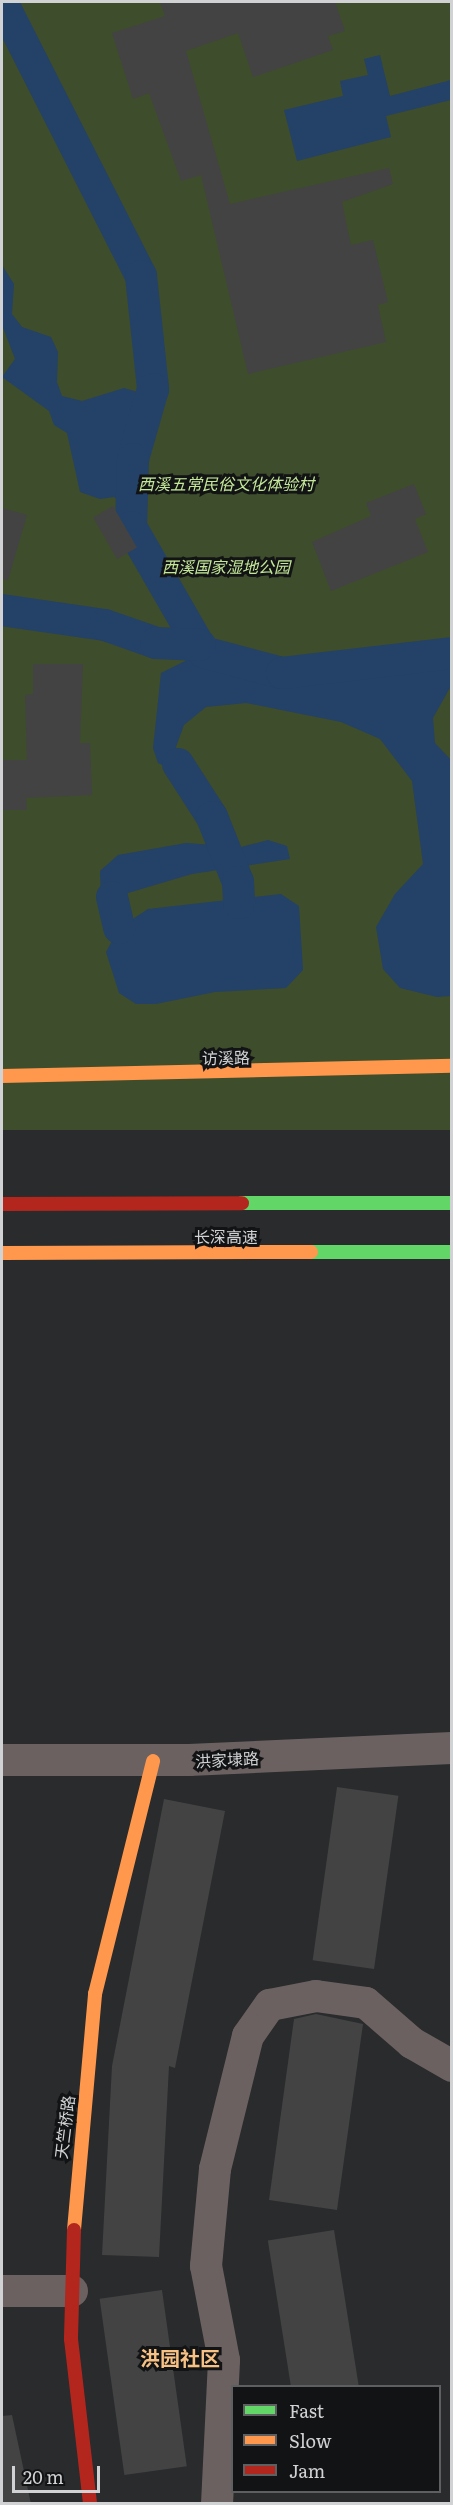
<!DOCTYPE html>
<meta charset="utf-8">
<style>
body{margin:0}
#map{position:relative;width:453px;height:2505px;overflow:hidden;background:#292b2c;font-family:Literata,"Noto Sans SC",serif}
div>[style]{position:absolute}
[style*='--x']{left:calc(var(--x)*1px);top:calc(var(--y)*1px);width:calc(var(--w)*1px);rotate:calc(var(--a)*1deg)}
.green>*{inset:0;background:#3e4d2b;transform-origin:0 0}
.water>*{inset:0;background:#244167}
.canal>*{height:32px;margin:-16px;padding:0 16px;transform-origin:16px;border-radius:16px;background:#244167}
.building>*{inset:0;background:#434344;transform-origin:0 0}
.street>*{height:32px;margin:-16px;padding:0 16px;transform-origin:16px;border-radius:16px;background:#6c6161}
.fast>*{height:14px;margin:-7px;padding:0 7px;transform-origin:7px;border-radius:7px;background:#63d668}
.slow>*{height:14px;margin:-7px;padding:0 7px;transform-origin:7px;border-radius:7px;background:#ff974d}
.jam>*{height:14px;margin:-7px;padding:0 7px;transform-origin:7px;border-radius:7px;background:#b3261e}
span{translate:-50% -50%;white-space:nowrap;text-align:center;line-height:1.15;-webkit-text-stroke:6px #121314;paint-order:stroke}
.park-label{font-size:16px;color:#c4e898;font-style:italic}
.street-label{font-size:16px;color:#d0d2d3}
.quarter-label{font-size:20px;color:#f8c184;font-weight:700}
.frame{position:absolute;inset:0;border:3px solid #d0d2d3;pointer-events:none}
.legend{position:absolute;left:231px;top:2385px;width:210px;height:108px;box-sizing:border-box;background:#121314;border:2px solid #5e5f60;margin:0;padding:8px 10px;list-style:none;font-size:18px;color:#d0d2d3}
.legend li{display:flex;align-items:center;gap:12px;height:30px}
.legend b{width:30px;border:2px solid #5e5f60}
.scale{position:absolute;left:12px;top:2466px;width:88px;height:27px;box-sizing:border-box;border:3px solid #d0d2d3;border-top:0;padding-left:8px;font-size:18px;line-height:21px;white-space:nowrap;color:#d0d2d3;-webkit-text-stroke:4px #121314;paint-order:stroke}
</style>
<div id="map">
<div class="green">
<div style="left:2px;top:2px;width:449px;height:1128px"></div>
</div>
<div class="water">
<div style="clip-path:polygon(380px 55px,390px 96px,451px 80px,451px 100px,386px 116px,391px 137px,297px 161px,284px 110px,343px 96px,340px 81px,368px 75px,364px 59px)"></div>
<div style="clip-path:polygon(2px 265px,14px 284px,12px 314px,22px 327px,51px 337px,58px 352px,57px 382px,62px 396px,82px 401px,124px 388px,151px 396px,133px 459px,132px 512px,114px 497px,100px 499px,80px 492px,67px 433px,54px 425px,49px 411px,2px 377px,15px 359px,2px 325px)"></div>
<div style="clip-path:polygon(451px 651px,451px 686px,433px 718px,435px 743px,452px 761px,451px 996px,437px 997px,400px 988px,383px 969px,376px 927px,395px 894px,423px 864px,412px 781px,380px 739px,341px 722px,246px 703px,206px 707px,184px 725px,176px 747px,178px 764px,168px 768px,158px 763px,153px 748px,161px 673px,203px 652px,282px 673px)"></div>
<div style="clip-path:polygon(268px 840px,287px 846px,290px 859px,192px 874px,101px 901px,100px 871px,118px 855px,186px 843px,241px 847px)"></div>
<div style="clip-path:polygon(281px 894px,299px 906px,303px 970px,286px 988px,215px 992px,156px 1004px,136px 1004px,119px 993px,106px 952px,119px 928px,148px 909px)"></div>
</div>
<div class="canal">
<div style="--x:2;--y:2;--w:307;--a:63.1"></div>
<div style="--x:141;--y:276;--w:114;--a:83.9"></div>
<div style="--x:153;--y:389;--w:73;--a:105.9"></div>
<div style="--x:133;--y:459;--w:68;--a:91.7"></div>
<div style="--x:131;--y:527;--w:144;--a:60.1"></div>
<div style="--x:203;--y:652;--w:82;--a:14.9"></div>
<div style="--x:282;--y:673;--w:171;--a:-6.7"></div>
<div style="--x:2;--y:610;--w:104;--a:8.3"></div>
<div style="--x:105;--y:625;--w:54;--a:19.4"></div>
<div style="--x:156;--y:643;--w:44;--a:2.6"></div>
<div style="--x:178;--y:764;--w:63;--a:57.3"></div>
<div style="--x:212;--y:817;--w:70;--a:68.2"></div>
<div style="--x:238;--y:882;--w:21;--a:87"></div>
<div style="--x:112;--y:897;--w:32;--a:77"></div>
</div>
<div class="building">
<div style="clip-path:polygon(160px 2px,335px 2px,345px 31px,328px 36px,333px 50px,253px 77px,238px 33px,186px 51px,230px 204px,389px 168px,393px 184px,342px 202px,351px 245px,373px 240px,388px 302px,378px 305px,386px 342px,248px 374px,201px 175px,181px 181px,149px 93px,133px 99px,112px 33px,165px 16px)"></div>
<div style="clip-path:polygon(414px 484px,426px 514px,415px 519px,428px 552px,331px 591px,312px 542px,371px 516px,366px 503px)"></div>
<div style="left:113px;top:506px;width:48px;height:23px;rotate:60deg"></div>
<div style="clip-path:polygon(2px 508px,27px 515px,8px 580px,2px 579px)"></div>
<div style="clip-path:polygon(33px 664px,83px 664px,80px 743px,90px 743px,92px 795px,26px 798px,27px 810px,2px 810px,2px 760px,27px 760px,25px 695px,33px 694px)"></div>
<div style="left:337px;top:1787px;width:62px;height:175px;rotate:8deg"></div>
<div style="clip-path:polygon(164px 1799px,225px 1811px,175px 2068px,169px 2066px,159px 2257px,102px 2255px,112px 2066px)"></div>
<div style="clip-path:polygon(316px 2014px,363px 2024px,337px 2210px,269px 2200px,294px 2019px)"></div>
<div style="left:334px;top:2230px;width:158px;height:67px;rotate:81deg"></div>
<div style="left:162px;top:2290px;width:178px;height:63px;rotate:82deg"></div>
<div style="clip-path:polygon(12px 2415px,31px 2504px,2px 2504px,2px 2416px)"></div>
</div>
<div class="street">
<div style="--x:2;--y:1760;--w:187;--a:0"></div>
<div style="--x:189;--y:1760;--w:263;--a:-2.6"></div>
<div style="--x:2;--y:2291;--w:70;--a:0"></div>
<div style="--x:217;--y:2504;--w:144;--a:-87.2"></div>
<div style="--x:224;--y:2360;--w:96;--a:-100.8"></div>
<div style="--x:206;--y:2266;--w:97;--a:-84.7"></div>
<div style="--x:215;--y:2169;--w:137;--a:-76.1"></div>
<div style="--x:248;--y:2036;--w:38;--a:-55"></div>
<div style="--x:270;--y:2005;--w:47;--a:-11.1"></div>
<div style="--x:316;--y:1996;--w:50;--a:8"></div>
<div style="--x:366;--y:2003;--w:61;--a:41"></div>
<div style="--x:412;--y:2043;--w:46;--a:29.9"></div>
</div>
<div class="fast">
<div style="--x:242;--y:1203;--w:210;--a:0"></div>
<div style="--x:311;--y:1252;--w:141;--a:0"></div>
</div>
<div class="slow">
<div style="--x:2;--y:1076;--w:450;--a:-1.3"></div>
<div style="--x:2;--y:1253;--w:309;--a:-0.2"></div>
<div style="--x:74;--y:2230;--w:237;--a:-84.9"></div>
<div style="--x:95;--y:1994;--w:240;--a:-76"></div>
</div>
<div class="jam">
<div style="--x:2;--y:1204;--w:240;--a:-0.2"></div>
<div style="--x:74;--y:2230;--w:109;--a:91.6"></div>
<div style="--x:71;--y:2339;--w:166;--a:83.4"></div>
</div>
<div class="park-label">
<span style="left:226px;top:483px">西溪五常民俗文化体验村</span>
<span style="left:226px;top:566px">西溪国家湿地公园</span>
</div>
<div class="street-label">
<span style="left:226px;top:1057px;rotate:-1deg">访溪路</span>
<span style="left:226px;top:1236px">长深高速</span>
<span style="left:227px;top:1759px;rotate:-3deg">洪家埭路</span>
<span style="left:64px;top:2127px;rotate:-83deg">天竺桥路</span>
</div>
<div class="quarter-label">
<span style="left:180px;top:2357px">洪园社区</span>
</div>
<div class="frame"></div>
<ul class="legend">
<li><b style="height:8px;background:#63d668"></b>Fast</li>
<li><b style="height:8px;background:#ff974d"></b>Slow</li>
<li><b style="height:8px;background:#b3261e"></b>Jam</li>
</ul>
<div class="scale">20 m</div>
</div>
